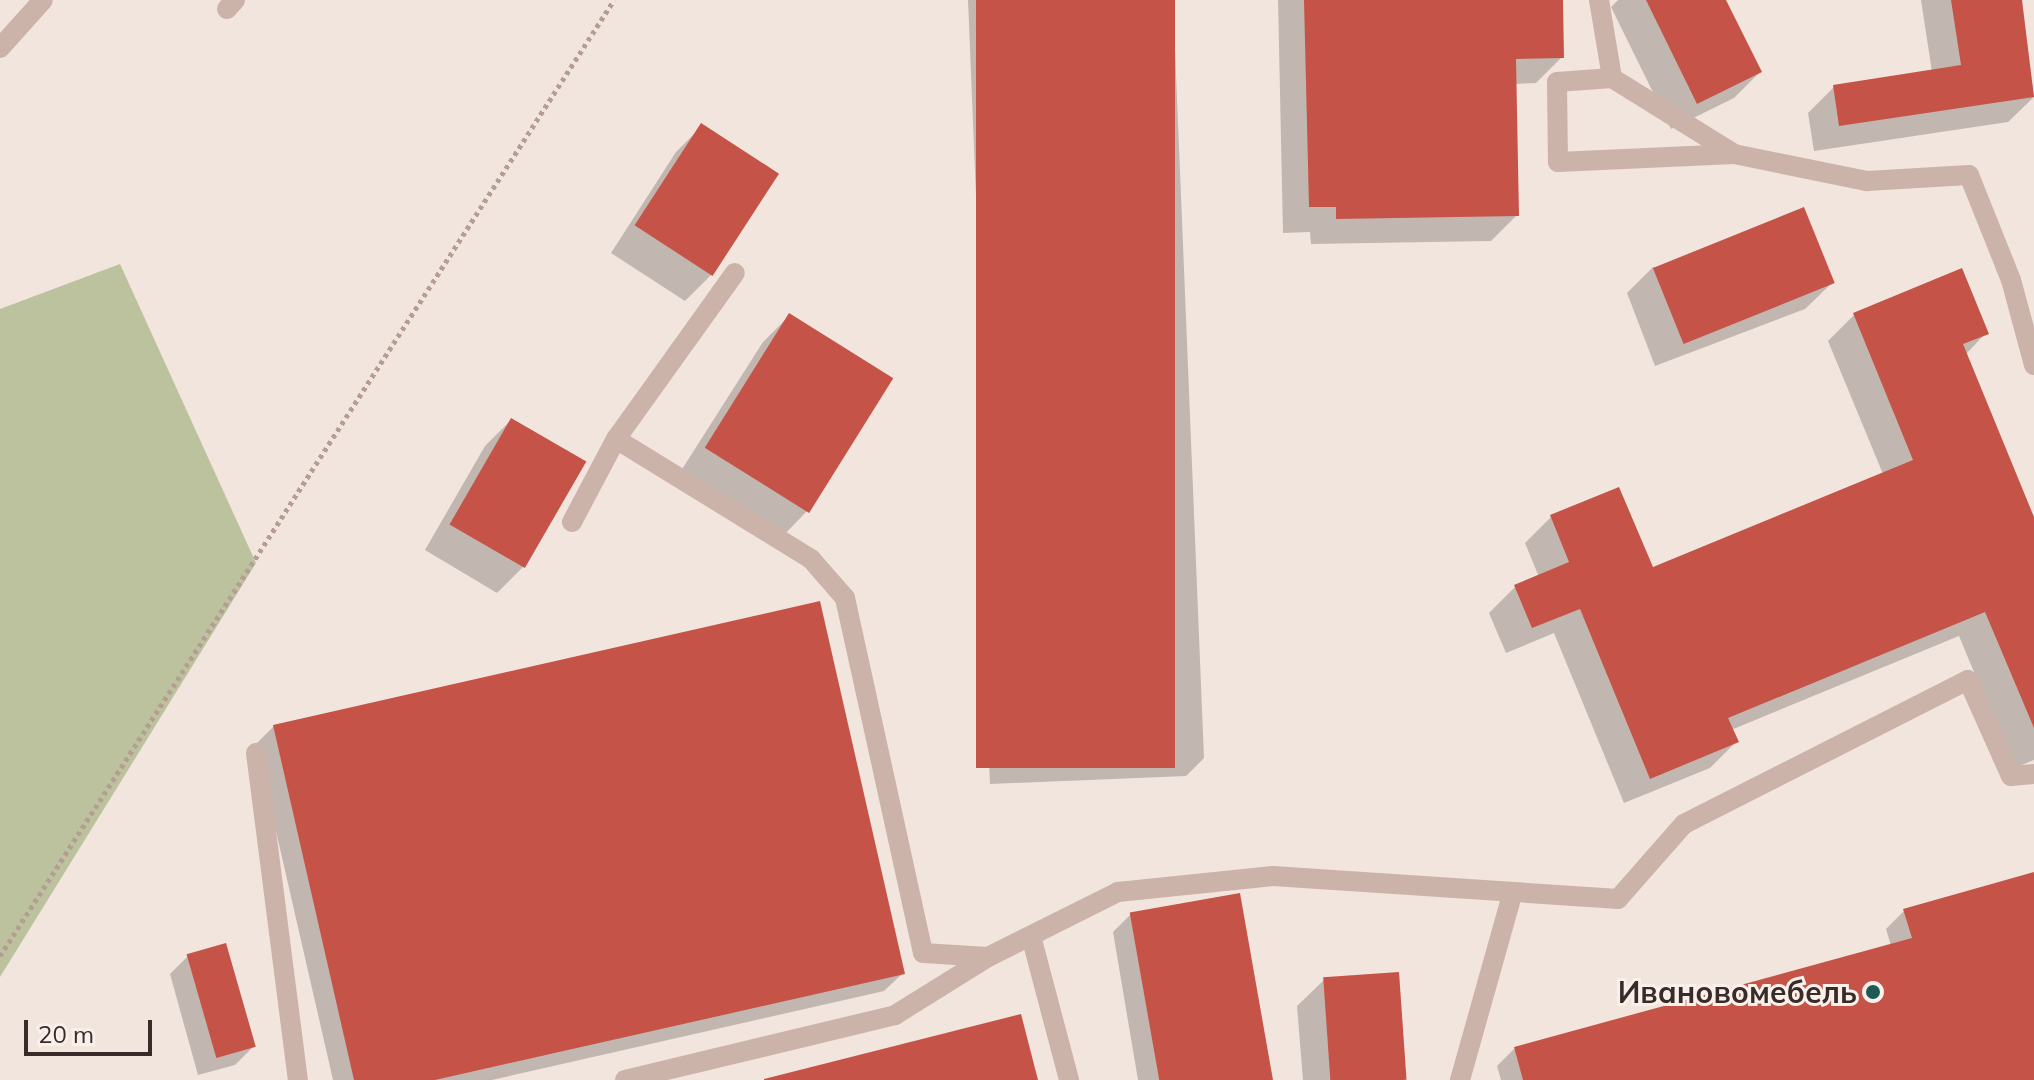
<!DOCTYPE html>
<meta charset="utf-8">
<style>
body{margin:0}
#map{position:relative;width:2034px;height:1080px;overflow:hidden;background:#f2e5dd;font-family:Mulish,sans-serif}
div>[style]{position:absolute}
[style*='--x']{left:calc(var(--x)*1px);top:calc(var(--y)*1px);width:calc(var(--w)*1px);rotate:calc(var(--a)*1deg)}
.green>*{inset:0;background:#bbc29d}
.shadow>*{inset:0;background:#0003}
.building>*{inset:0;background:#c55348;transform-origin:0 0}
.path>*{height:5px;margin-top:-2.5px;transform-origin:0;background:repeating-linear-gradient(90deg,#b69d93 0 4px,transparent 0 8px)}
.minor>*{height:20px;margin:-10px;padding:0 10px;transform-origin:10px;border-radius:10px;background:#cbb3a9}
.dots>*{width:22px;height:22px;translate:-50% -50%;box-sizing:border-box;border:4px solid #faf0ea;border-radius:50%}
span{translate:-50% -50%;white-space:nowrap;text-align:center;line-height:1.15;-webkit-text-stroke:6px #faf0ea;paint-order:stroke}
.poi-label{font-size:30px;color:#382b29;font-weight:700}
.right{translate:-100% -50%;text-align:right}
.scale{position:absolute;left:24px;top:1020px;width:128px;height:36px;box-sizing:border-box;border:4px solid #382b29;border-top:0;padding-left:10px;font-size:24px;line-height:28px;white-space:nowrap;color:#382b29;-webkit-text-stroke:6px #faf0ea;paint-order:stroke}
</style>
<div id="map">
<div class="green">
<div style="clip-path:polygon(120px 264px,256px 563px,0 977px,0 309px)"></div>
</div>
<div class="shadow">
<div style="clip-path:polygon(968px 0,1173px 0,1204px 758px,1186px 776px,990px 784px,980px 549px,990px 540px)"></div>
<div style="clip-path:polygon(1278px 0,1561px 0,1562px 57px,1536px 83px,1515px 84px,1517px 215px,1491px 241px,1311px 244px,1310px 232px,1283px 233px)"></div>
<div style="clip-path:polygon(1618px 0,1724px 0,1760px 72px,1734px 98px,1671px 129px,1611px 7px)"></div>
<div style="clip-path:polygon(1921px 0,2020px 0,2034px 97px,2008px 122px,1814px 151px,1808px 113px,1834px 87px,1932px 72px)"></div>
<div style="clip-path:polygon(702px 126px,711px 275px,685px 301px,611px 253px,676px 152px)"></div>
<div style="clip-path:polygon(1653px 267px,1832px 283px,1805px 309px,1655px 366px,1627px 293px)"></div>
<div style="clip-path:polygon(1854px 315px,1986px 333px,1965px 355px,2034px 522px,2034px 760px,2014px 768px,1959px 636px,1731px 730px,1736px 742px,1710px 768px,1624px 803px,1554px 633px,1506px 653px,1489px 613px,1515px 587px,1539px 577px,1525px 543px,1551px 517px,1652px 570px,1883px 474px,1828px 341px)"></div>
<div style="clip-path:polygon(789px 316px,807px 511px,781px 538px,679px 474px,763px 342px)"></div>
<div style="clip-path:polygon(511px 420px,584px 462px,523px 567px,497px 593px,425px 550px,485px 446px)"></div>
<div style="clip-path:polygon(274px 726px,903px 973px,884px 991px,492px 1080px,333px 1080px,256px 744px)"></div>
<div style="clip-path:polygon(2034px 874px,2034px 1080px,1501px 1080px,1497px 1066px,1515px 1048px,1891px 946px,1886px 929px,1904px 911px)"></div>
<div style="clip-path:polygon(1131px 914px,1271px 1080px,1138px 1080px,1113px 932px)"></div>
<div style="clip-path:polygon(188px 956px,253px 1047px,235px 1065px,198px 1075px,170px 974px)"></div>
<div style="clip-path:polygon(1324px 980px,1404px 1080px,1303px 1080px,1297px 1006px)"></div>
</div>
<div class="building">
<div style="left:976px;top:0;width:199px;height:768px"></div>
<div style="clip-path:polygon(1304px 0,1563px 0,1564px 58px,1516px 59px,1519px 216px,1336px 219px,1336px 207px,1309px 207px)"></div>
<div style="clip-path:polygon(1646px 0,1726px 0,1762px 72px,1697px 104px)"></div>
<div style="clip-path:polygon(1951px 0,2022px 0,2034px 97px,1839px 126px,1833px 85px,1961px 65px)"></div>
<div style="left:701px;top:123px;width:93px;height:122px;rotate:33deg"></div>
<div style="left:1804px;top:207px;width:82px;height:163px;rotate:68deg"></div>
<div style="clip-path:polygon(1962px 268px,1989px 334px,1963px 344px,2034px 517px,2034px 728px,1985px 612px,1728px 718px,1739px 742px,1650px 779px,1580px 609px,1532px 628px,1514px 585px,1569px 562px,1550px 515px,1619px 487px,1653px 567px,1913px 460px,1853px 313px)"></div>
<div style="left:789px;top:313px;width:123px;height:159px;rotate:32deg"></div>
<div style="left:511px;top:418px;width:87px;height:123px;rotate:30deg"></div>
<div style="clip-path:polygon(820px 601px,905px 974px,435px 1080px,354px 1080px,273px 725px)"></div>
<div style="clip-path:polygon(2034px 872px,2034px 1080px,1523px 1080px,1514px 1047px,1912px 938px,1903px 909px)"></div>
<div style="left:1240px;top:893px;width:190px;height:112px;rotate:80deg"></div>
<div style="left:226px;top:943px;width:108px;height:41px;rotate:74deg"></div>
<div style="left:1399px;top:972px;width:108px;height:76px;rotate:86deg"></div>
<div style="clip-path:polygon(1021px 1014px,1038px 1080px,764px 1080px,764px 1079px)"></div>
</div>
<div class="path">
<div style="--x:0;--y:956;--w:1136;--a:-57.29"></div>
</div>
<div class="minor">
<div style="--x:1599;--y:0;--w:79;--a:80.5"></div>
<div style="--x:1612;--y:78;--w:55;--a:175.8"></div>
<div style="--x:1557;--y:82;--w:80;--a:89.3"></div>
<div style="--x:1558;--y:162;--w:176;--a:-2.6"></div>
<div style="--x:1734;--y:154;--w:136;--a:11.5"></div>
<div style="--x:1867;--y:181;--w:102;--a:-3.4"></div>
<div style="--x:1969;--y:175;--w:113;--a:68.2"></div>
<div style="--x:2011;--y:280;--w:88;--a:74.9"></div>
<div style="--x:227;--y:9;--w:12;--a:-48"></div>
<div style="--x:0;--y:48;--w:64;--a:-48.1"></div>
<div style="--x:1612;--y:78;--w:144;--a:31.9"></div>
<div style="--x:616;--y:439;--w:204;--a:-54.4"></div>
<div style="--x:572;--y:522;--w:94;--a:-62.1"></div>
<div style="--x:616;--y:439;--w:229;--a:31.6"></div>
<div style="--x:811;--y:559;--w:52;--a:48.9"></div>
<div style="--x:845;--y:598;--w:363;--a:77.6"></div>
<div style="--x:923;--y:953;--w:65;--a:3.5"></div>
<div style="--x:988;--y:957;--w:145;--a:-26.6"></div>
<div style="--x:1118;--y:892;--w:156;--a:-5.9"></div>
<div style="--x:1273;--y:876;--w:346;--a:3.8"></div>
<div style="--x:1618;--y:899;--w:100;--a:-48.7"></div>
<div style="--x:1684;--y:824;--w:318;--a:-26.9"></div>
<div style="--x:1968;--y:680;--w:105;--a:65.9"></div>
<div style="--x:2011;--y:776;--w:23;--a:-5"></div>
<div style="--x:256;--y:753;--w:330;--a:82.7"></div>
<div style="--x:1031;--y:936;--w:149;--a:75.2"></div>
<div style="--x:625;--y:1080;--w:278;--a:-13.5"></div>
<div style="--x:895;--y:1015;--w:110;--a:-31.9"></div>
<div style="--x:1460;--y:1080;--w:195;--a:-74.3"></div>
</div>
<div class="dots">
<div style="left:1873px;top:992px;background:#1e5954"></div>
</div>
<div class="poi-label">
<span class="right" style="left:1857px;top:992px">Ивановомебель</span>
</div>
<div class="scale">20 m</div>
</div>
